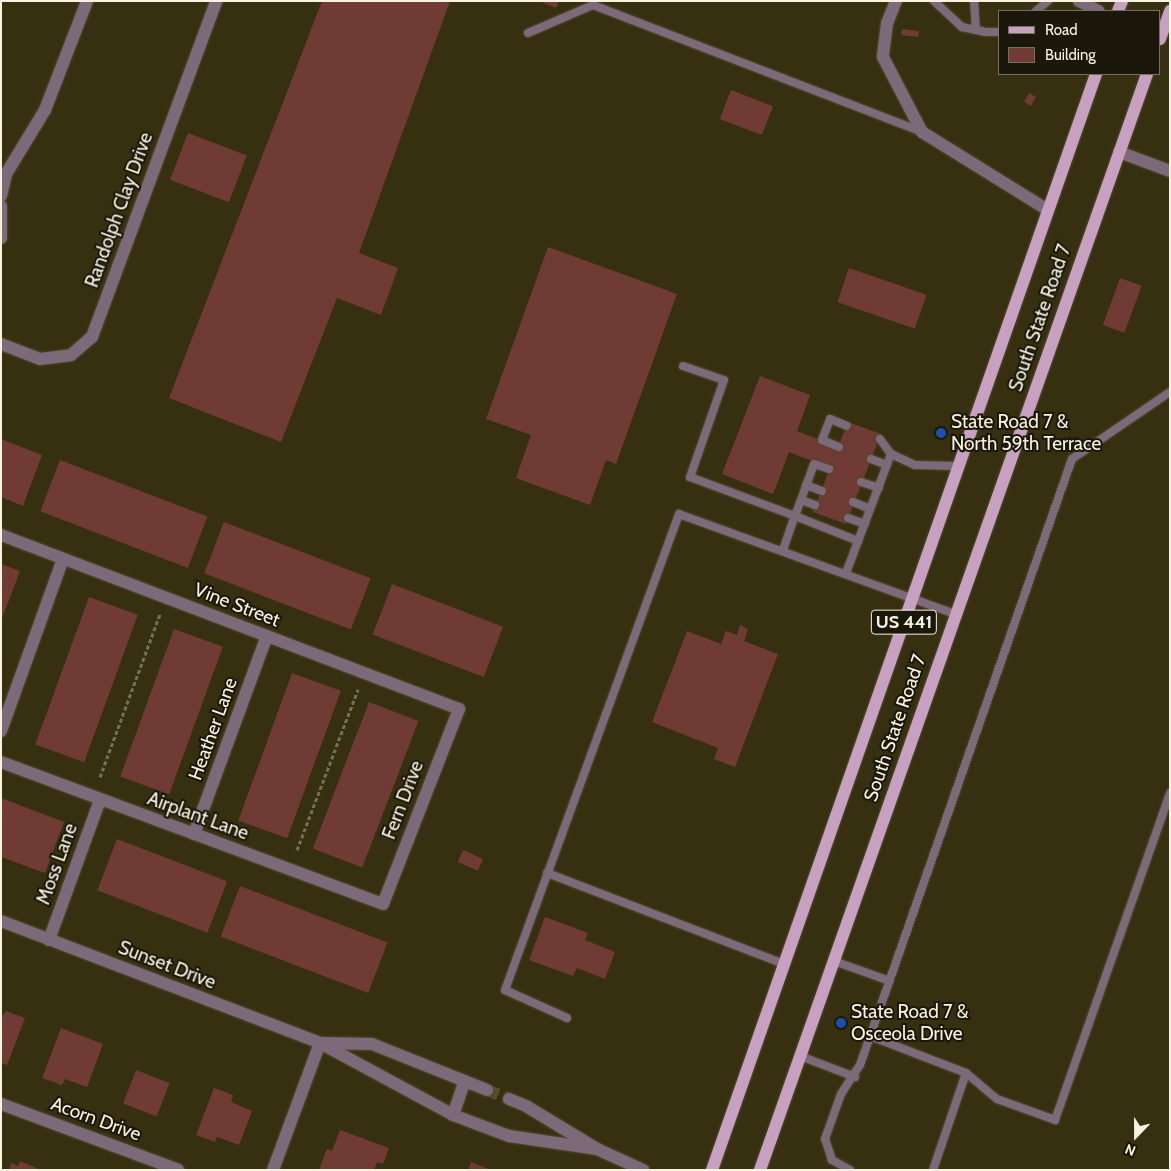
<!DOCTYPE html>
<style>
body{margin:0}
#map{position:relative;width:1171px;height:1171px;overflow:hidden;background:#373010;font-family:Cabin,sans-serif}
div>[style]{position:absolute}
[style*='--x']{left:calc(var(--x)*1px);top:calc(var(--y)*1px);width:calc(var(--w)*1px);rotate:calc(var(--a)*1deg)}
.building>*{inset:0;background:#703a35;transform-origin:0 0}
.street-tunnel>*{height:12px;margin-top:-6px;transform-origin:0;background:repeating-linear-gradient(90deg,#544d2f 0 12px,transparent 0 18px)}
.path>*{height:3px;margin-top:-1.5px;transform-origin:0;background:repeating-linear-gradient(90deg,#767054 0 4px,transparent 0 6.5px)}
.roads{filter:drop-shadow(0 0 1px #524b2d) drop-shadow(0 0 1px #524b2d)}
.lane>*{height:8px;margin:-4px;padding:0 4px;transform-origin:4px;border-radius:4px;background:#7c6979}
.street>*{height:12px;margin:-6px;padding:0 6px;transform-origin:6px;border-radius:6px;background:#7c6979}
.primary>*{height:12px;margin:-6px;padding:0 6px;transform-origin:6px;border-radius:6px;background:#c8a0c2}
.dots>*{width:14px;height:14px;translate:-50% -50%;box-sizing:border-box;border:2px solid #1b180b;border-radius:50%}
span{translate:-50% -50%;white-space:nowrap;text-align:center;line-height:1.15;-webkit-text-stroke:4px #1b180b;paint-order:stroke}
.shield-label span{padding:1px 4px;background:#1b180b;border:1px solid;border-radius:4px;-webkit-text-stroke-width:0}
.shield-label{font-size:18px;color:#f8f3e1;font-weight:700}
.street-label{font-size:19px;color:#f8f3e1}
.poi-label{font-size:19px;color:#f8f3e1}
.left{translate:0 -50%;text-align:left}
.frame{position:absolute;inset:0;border:2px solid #f8f3e1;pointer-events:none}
.legend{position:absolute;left:998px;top:10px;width:162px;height:65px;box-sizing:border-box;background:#1b180b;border:1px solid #737061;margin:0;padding:6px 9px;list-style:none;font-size:15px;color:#f8f3e1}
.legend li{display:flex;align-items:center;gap:10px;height:25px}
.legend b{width:25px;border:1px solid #737061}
.north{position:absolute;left:1111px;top:1111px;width:50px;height:50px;-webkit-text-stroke:4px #1b180b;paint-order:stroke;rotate:202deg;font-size:14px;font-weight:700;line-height:20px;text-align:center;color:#f8f3e1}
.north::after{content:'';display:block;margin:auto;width:18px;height:22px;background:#f8f3e1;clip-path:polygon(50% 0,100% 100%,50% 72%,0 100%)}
</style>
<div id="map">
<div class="building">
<div style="clip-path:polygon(322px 1px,450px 1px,359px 253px,398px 268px,381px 315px,337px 298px,281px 442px,169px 398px)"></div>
<div style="clip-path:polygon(539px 1px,559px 1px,556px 8px)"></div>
<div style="left:902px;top:29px;width:17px;height:6px;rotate:7deg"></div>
<div style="left:731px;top:90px;width:45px;height:31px;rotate:21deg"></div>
<div style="left:1029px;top:93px;width:8px;height:10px;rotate:30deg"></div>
<div style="left:188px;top:133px;width:63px;height:50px;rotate:21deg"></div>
<div style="clip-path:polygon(548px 247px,677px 294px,616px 464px,606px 460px,590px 505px,516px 478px,531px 435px,486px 419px)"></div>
<div style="left:849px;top:268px;width:82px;height:36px;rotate:19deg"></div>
<div style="left:1120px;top:278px;width:23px;height:50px;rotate:20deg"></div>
<div style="clip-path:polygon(760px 376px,810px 395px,797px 431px,838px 447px,848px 422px,881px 434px,846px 524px,813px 512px,830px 468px,789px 452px,773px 494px,722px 474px)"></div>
<div style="clip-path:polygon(1px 439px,42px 455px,23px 506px,1px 497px)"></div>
<div style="left:60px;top:460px;width:158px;height:55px;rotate:21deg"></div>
<div style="left:224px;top:522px;width:157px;height:55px;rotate:21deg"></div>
<div style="clip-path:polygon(1px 564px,20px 571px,1px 621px)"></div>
<div style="left:392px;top:584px;width:119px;height:54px;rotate:21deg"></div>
<div style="left:89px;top:597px;width:52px;height:157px;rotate:20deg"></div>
<div style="clip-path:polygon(740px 625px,748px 629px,744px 641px,778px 654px,735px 767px,714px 759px,718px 748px,652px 722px,687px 631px,721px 644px,726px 631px,737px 635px)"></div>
<div style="left:174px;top:629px;width:52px;height:157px;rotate:20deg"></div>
<div style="left:292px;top:673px;width:52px;height:157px;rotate:20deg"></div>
<div style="left:369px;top:702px;width:53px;height:157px;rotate:21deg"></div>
<div style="clip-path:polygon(1px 798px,64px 822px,45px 873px,1px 857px)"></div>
<div style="left:117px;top:839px;width:118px;height:55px;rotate:21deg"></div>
<div style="left:463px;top:850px;width:22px;height:13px;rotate:24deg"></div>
<div style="left:240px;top:886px;width:158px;height:54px;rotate:21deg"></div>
<div style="clip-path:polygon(545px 917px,588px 933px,585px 940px,615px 952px,605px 979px,577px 968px,573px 976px,529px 960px)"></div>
<div style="clip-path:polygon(6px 1011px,25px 1018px,7px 1065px,1px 1063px,1px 1017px)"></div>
<div style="clip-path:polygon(61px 1028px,103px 1044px,87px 1087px,65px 1079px,62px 1085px,42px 1078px)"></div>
<div style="left:136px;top:1070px;width:36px;height:36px;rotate:21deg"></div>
<div style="clip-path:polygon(214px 1088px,233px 1095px,231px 1102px,252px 1111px,239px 1145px,217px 1137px,215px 1142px,196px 1135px)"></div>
<div style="clip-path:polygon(340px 1130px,389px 1148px,383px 1164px,377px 1162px,374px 1170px,319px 1170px,327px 1149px,332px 1151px)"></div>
<div style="clip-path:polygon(20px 1161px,41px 1170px,9px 1170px,11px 1163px,18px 1166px)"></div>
<div style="clip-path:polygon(471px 1162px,491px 1170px,468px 1170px)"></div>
</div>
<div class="street-tunnel">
<div style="--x:487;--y:1090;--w:24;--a:22"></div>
</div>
<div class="path">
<div style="--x:100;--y:777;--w:174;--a:-69.8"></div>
<div style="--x:297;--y:850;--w:172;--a:-69.2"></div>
</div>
<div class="roads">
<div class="lane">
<div style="--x:934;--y:1;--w:38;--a:43"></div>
<div style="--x:962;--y:27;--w:24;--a:12"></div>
<div style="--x:985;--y:32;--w:15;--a:0"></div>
<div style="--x:974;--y:1;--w:29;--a:86"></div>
<div style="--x:1036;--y:11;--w:16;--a:-40"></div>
<div style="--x:528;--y:33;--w:71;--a:-23.3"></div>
<div style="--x:593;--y:5;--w:353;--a:21.1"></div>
<div style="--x:683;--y:366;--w:43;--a:18.9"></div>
<div style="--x:724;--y:380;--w:103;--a:109.3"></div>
<div style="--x:690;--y:477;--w:112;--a:20.4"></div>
<div style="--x:795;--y:516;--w:55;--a:-69.9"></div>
<div style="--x:814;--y:464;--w:16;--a:18"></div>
<div style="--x:880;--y:439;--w:19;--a:54"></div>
<div style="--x:891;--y:454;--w:26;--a:25"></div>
<div style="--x:915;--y:465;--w:42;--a:1.4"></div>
<div style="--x:839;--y:447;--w:18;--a:-158"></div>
<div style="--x:822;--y:440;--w:22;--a:-69"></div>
<div style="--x:830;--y:419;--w:18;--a:22"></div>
<div style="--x:871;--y:459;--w:17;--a:21"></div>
<div style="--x:861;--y:482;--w:19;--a:18"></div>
<div style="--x:806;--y:485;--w:17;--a:21"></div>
<div style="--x:801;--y:500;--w:15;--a:20"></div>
<div style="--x:853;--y:502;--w:18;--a:22"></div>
<div style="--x:848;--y:518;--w:18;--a:19"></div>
<div style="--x:783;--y:550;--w:36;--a:-71"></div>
<div style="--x:795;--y:516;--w:68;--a:21.6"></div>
<div style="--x:846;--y:573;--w:127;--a:-69.3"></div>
<div style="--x:547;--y:873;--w:254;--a:21"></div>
<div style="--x:834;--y:961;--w:59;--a:19.7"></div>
<div style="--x:567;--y:1018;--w:68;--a:-155.7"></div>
<div style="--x:505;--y:990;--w:507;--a:-69.92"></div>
<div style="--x:679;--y:514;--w:294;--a:19.9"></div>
<div style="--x:870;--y:1036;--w:103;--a:21.1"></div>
<div style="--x:966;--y:1073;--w:40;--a:40"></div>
<div style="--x:997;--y:1099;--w:62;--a:19.9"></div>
<div style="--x:1055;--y:1120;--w:347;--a:-70.6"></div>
<div style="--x:800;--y:1056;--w:59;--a:20.9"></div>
<div style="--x:850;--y:1170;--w:21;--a:-151"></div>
<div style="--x:832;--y:1160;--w:22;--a:-108"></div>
<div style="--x:825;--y:1139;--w:48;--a:-70.4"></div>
<div style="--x:841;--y:1094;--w:35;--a:-57"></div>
<div style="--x:860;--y:1065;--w:642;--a:-70.72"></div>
<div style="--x:1072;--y:459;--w:119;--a:-34.4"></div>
<div style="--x:933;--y:1170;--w:102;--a:-71.2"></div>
</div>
<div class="street">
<div style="--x:896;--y:1;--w:24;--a:112"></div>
<div style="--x:887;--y:23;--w:34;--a:97"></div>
<div style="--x:883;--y:57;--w:85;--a:62.5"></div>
<div style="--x:922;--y:132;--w:148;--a:31.8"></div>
<div style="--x:1079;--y:1;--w:22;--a:27"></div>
<div style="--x:1119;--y:152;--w:54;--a:20.4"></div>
<div style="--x:1;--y:196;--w:23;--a:-77"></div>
<div style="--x:6;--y:174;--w:75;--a:-58.6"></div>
<div style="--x:45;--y:110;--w:117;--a:-68.9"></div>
<div style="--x:1;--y:206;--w:32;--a:90"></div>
<div style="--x:1;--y:344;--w:42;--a:21"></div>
<div style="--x:40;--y:359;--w:31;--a:-7"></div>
<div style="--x:71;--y:355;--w:28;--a:-41"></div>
<div style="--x:92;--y:337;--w:358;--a:-69.7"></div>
<div style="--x:1;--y:535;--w:490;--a:20.8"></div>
<div style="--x:459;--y:709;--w:209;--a:111.3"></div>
<div style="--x:383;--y:904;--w:408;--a:-159.6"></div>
<div style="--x:1;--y:731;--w:183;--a:-70.2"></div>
<div style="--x:194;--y:834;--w:211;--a:-69.8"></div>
<div style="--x:1;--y:921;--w:342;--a:20.9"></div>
<div style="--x:320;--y:1043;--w:151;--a:28.4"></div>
<div style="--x:453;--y:1115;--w:60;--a:20.6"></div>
<div style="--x:509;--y:1136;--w:89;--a:8.4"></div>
<div style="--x:49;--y:940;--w:149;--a:-70"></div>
<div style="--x:322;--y:1043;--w:50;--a:1.1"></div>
<div style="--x:372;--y:1044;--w:124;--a:21.8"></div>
<div style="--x:509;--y:1099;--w:18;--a:22"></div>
<div style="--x:526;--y:1106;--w:83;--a:31.2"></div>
<div style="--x:597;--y:1149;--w:51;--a:24.5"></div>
<div style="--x:1;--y:1104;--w:189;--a:20.4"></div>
<div style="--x:453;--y:1115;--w:36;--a:-71"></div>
<div style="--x:273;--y:1170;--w:135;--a:-69.7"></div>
</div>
<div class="primary">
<div style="--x:1118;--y:11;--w:11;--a:-68"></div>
<div style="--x:1160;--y:39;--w:30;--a:-70"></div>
<div style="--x:712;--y:1170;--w:1161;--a:-70.69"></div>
<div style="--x:760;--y:1170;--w:1162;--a:-70.55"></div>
</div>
</div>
<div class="dots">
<div style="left:941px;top:433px;background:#1a4fb4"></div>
<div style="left:841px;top:1023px;background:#1a4fb4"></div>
</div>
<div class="shield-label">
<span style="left:904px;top:622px">US 441</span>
</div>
<div class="street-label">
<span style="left:119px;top:210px;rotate:-70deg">Randolph Clay Drive</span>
<span style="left:1040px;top:318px;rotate:-71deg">South State Road 7</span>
<span style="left:237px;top:605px;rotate:21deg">Vine Street</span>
<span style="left:895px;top:728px;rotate:-71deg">South State Road 7</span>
<span style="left:213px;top:729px;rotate:-70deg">Heather Lane</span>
<span style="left:403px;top:800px;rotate:-69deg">Fern Drive</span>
<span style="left:198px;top:816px;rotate:20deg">Airplant Lane</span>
<span style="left:57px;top:864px;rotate:-70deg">Moss Lane</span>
<span style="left:167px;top:965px;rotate:21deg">Sunset Drive</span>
<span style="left:96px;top:1119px;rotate:20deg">Acorn Drive</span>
</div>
<div class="poi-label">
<span class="left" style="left:951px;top:433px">State Road 7 &amp;<br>North 59th Terrace</span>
<span class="left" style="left:851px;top:1023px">State Road 7 &amp;<br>Osceola Drive</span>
</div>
<div class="frame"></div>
<ul class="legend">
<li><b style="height:6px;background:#c8a0c2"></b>Road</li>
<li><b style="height:14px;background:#703a35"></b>Building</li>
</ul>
<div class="north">N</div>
</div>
